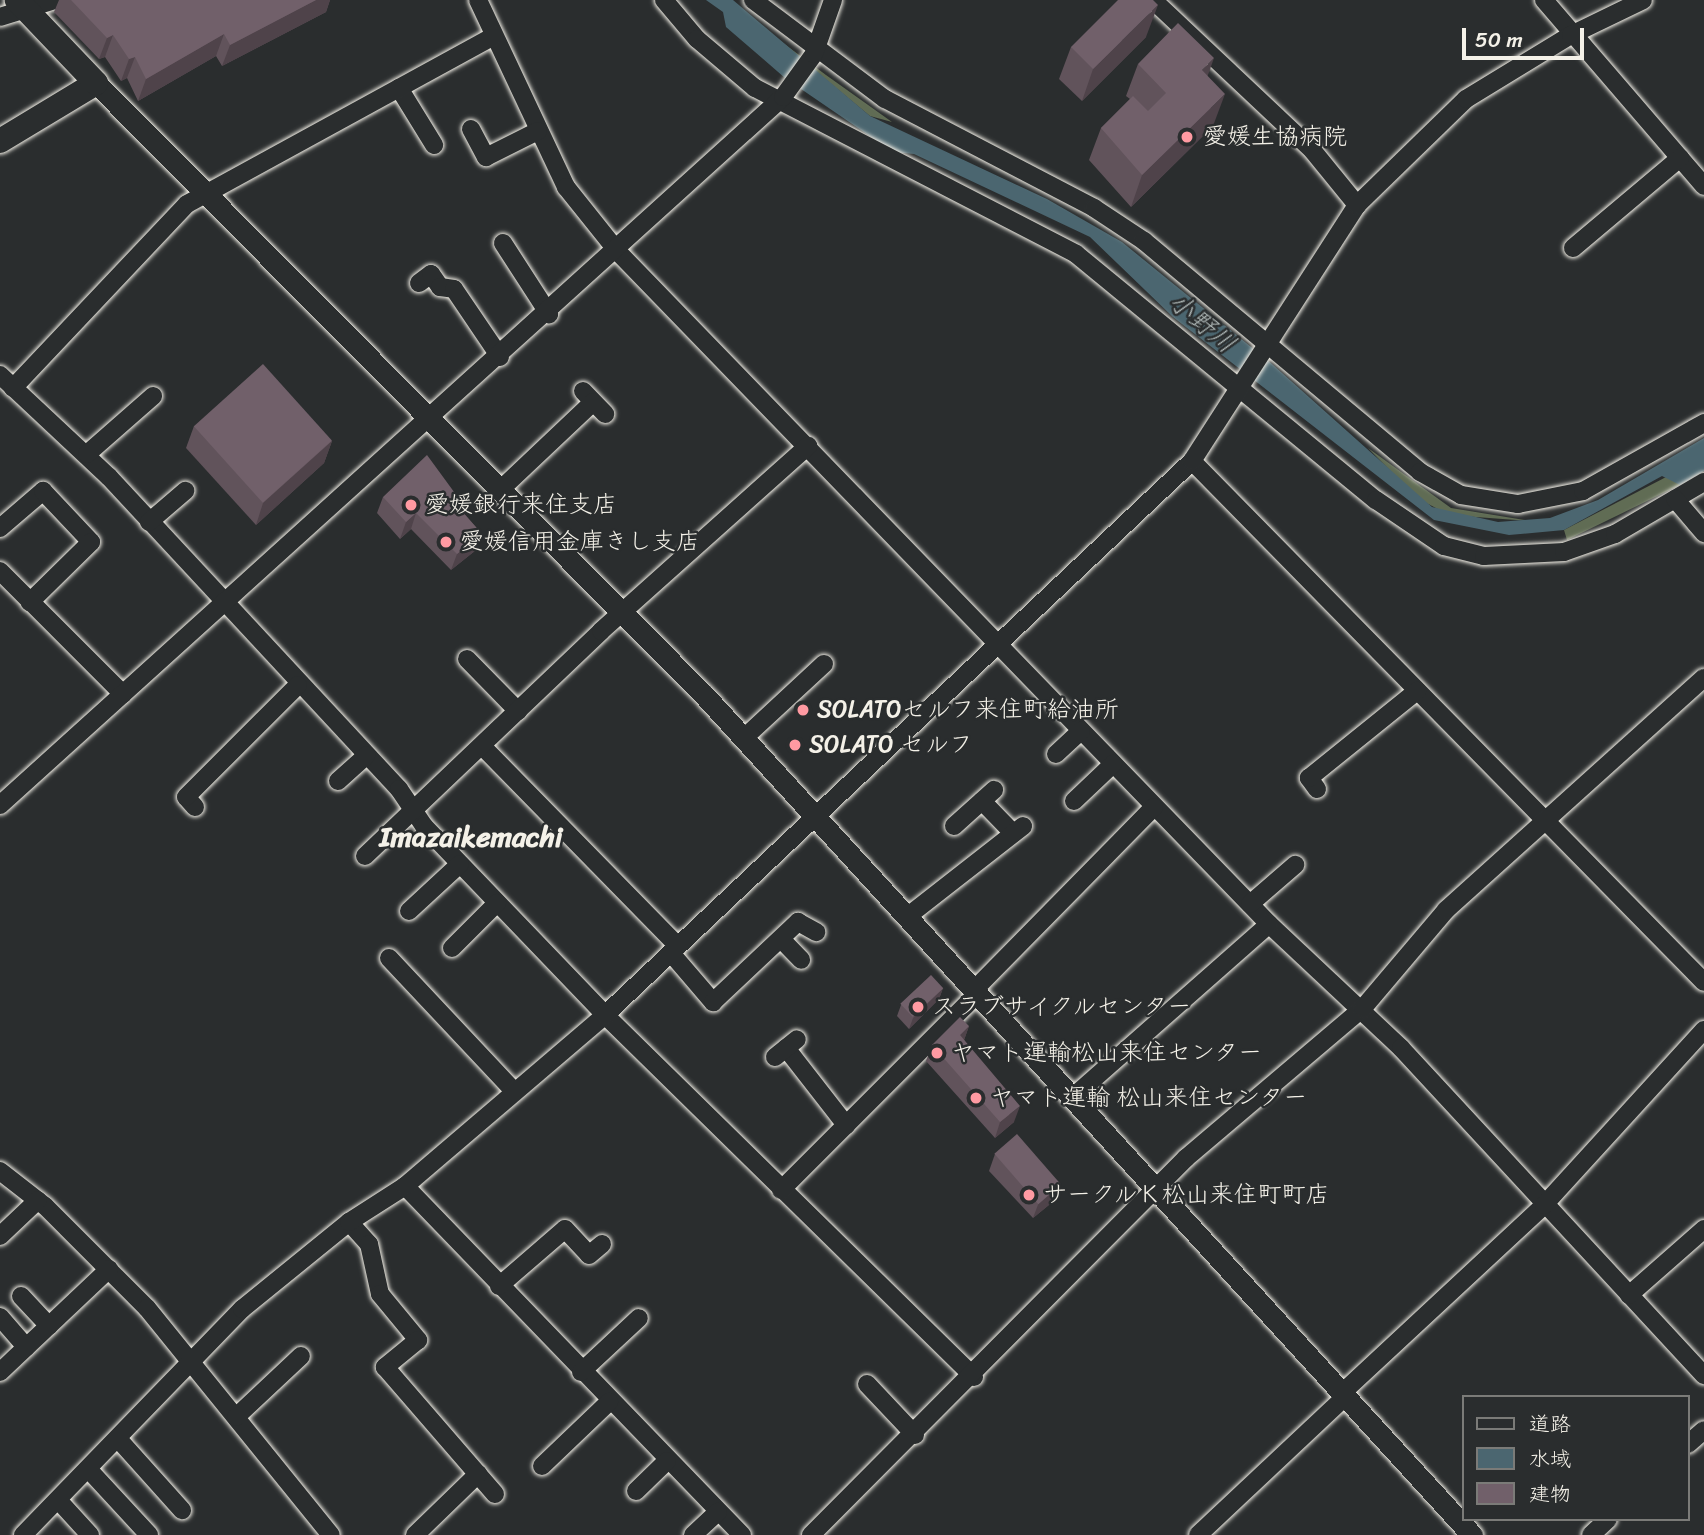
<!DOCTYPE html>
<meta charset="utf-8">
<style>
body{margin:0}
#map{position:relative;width:1704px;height:1535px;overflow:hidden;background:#2a2d2e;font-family:Sriracha,"Klee One",sans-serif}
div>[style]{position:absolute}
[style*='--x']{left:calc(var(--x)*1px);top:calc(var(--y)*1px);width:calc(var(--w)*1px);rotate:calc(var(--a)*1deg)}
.green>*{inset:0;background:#606c54}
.water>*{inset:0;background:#4b6670}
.roads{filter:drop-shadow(0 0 2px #f4f1e8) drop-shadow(0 0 2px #f4f1e8)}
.minor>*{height:18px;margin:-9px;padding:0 9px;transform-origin:9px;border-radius:9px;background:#2a2d2e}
.tertiary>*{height:21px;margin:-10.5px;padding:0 10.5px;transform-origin:10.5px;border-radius:10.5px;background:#2a2d2e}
.secondary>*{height:24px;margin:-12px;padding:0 12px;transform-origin:12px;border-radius:12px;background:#2a2d2e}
.wall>*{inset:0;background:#61535b}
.shaded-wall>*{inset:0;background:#4f434a}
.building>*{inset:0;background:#71606a;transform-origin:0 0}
.dots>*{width:19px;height:19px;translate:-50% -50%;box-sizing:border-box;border:4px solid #2a2d2e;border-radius:50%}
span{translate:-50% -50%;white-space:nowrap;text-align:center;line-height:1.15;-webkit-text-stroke:5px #2a2d2e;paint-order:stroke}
.poi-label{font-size:24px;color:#f4f1e8}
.left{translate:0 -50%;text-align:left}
.water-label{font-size:26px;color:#b0b9b8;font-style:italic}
.quarter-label{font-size:28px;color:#f4f1e8;font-weight:700}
.legend{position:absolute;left:1462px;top:1395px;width:228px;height:126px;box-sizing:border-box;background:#2a2d2e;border:2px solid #7b7b78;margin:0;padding:9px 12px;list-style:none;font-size:21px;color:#f4f1e8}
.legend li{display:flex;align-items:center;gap:14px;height:35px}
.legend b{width:35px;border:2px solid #7b7b78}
.scale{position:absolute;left:1462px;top:28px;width:122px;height:32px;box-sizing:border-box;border:4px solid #f4f1e8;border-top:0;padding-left:9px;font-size:21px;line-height:24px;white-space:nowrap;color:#f4f1e8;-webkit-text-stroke:5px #2a2d2e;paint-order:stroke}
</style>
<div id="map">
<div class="green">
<div style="clip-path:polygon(771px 34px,826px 75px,892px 122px,870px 116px)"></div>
<div style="clip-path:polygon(1368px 448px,1451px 508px,1531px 521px,1449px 515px,1417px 498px)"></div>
<div style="clip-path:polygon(1670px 475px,1680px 485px,1567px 540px,1564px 530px)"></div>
</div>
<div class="water">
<div style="clip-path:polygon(706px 0,733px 0,870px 116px,1047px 199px,1122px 242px,1272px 364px,1432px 507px,1498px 522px,1550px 518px,1598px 500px,1704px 438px,1704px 471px,1680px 485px,1662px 476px,1564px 530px,1509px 535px,1434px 520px,1173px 317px,1090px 237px,914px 154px,893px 152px,785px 78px,726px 27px,723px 12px)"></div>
</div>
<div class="roads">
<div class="minor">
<div style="--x:478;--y:0;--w:207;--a:64.8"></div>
<div style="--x:566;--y:187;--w:83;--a:51.3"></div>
<div style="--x:618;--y:252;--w:936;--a:45.91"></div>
<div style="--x:1269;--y:924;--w:181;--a:43.2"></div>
<div style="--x:1401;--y:1048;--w:446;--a:47.2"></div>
<div style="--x:664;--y:0;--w:51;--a:49.8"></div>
<div style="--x:697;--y:39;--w:76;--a:40.2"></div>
<div style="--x:755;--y:88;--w:361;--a:27.3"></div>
<div style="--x:1076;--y:254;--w:388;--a:39.4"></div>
<div style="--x:1376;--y:500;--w:82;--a:34.1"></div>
<div style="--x:1444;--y:546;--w:41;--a:14"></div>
<div style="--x:1484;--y:556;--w:80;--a:-2.9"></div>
<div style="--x:1564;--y:552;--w:54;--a:-19.4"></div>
<div style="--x:1615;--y:534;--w:103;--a:-30.3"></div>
<div style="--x:753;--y:0;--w:165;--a:36.9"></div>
<div style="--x:885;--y:99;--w:236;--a:27.5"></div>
<div style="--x:1094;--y:208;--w:60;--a:33.4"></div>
<div style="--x:1144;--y:241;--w:360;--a:39.9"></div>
<div style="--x:1420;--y:472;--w:47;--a:29.3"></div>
<div style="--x:1461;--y:495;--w:58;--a:9"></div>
<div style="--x:1518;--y:504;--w:66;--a:-11.3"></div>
<div style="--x:1583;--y:491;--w:139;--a:-29.3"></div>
<div style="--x:1153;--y:0;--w:220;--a:43.3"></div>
<div style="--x:1313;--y:151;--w:70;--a:50.8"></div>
<div style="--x:1544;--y:0;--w:245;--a:49.3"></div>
<div style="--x:0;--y:17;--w:58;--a:-17.2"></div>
<div style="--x:399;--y:88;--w:67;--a:58.4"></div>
<div style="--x:471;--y:129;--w:32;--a:62"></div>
<div style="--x:486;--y:157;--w:58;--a:-26.6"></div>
<div style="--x:503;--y:243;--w:85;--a:57.1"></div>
<div style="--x:1573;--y:248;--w:140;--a:-40.1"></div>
<div style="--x:419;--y:283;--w:15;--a:-37"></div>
<div style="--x:431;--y:274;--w:16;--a:55"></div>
<div style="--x:440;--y:287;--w:14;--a:8"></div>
<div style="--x:454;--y:289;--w:82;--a:55.9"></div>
<div style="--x:0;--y:375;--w:149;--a:43.1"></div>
<div style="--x:109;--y:477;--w:426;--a:47.1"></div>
<div style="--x:399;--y:789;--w:45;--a:56"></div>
<div style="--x:424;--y:826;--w:262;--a:46.2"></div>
<div style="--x:605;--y:1015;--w:517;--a:44.45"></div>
<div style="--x:13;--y:388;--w:253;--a:-46.6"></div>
<div style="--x:187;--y:204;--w:350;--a:-28.7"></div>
<div style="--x:583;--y:391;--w:32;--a:46"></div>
<div style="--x:87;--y:454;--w:88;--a:-41.3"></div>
<div style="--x:1192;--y:461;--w:730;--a:45.5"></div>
<div style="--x:499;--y:491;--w:129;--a:-43.4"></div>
<div style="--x:1675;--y:499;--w:45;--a:49.5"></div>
<div style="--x:149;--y:522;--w:48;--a:-40.7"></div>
<div style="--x:0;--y:528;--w:57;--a:-40.7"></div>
<div style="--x:43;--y:491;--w:70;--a:46.7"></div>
<div style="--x:91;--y:542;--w:86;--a:135.5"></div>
<div style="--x:0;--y:571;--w:174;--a:45"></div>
<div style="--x:467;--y:659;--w:73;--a:45.6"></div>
<div style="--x:744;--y:738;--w:109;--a:-42.8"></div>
<div style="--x:482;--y:746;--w:280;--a:45.6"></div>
<div style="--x:1056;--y:754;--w:34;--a:-43"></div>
<div style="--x:338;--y:781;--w:38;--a:-42"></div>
<div style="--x:1317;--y:789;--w:14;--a:-126"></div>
<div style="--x:1309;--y:778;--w:139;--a:-38.9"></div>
<div style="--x:982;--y:801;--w:45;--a:45.9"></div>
<div style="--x:1074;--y:801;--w:54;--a:-43.5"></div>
<div style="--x:0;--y:805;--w:1056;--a:-42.12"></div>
<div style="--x:783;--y:97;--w:53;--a:-54.2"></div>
<div style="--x:814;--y:54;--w:57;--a:-70.6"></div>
<div style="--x:195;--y:807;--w:13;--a:-132"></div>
<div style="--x:186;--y:797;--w:158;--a:-45"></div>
<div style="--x:954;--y:826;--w:54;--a:-42"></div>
<div style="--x:365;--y:856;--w:326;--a:-43.6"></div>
<div style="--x:601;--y:631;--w:278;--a:-41.8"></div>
<div style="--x:1250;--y:904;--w:60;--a:-40.9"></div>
<div style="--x:409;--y:911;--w:69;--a:-42.7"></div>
<div style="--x:908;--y:916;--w:146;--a:-38"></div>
<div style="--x:781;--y:939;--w:29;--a:46"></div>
<div style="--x:452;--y:948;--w:64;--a:-45"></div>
<div style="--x:671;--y:953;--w:65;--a:49.4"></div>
<div style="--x:713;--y:1002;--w:117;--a:-43.3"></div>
<div style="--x:798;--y:922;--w:21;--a:29"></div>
<div style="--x:389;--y:958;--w:183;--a:46.8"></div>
<div style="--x:975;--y:989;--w:255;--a:-45.5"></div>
<div style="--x:786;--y:1048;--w:98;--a:52.1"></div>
<div style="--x:775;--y:1057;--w:28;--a:-39"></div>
<div style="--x:1073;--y:1097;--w:261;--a:-41.4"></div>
<div style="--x:0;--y:1171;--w:57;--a:37.9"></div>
<div style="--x:45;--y:1206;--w:144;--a:45"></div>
<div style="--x:147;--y:1308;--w:292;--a:51"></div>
<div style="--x:405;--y:1186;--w:485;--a:46"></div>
<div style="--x:781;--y:1190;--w:279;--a:-45"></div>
<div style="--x:349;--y:1222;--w:30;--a:48"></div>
<div style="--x:369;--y:1244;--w:51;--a:77.6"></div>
<div style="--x:380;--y:1294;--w:60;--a:50.4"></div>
<div style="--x:418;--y:1340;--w:43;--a:140.7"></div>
<div style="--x:385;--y:1367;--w:168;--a:49.1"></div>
<div style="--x:0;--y:1236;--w:52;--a:-43.5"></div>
<div style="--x:499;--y:1286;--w:87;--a:-40.8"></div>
<div style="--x:565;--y:1229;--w:35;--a:47"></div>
<div style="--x:589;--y:1255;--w:17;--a:-40"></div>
<div style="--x:1629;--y:1295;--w:100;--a:-41.3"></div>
<div style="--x:21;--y:1296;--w:41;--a:47"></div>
<div style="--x:0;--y:1317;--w:40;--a:49"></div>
<div style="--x:0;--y:1372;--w:150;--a:-43.4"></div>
<div style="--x:581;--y:1372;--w:79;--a:-43"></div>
<div style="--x:867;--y:1384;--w:70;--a:46.7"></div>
<div style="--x:1342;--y:1393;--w:276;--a:-42.9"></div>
<div style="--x:1544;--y:1205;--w:237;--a:-47.6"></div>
<div style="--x:236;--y:1417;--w:89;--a:-43.2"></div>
<div style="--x:120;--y:1441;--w:93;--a:48.1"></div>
<div style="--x:1688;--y:1444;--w:21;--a:-41"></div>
<div style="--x:542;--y:1466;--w:93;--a:-43.7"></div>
<div style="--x:90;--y:1471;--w:87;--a:47.3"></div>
<div style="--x:636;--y:1491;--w:43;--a:-44.1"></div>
<div style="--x:59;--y:1501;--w:46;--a:47.6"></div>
<div style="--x:23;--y:1535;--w:315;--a:-45.9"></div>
<div style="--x:242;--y:1309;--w:138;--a:-39.1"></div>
<div style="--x:349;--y:1222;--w:67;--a:-32.7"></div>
<div style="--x:405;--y:1186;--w:263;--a:-40.5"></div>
<div style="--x:605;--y:1015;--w:807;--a:-43.34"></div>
<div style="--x:1192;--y:461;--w:305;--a:-57.2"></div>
<div style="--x:1357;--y:205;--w:152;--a:-44.2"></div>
<div style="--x:1466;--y:99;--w:123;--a:-31.4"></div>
<div style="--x:1571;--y:35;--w:80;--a:-25.9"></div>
<div style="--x:415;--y:1535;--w:88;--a:-44.1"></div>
<div style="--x:693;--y:1535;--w:34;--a:-43"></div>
<div style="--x:811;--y:1535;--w:532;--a:-45.15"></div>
<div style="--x:1186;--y:1158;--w:232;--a:-40.3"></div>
<div style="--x:1363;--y:1008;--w:128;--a:-49.7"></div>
<div style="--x:1446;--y:910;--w:347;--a:-42"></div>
<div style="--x:1198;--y:1535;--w:202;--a:-43.2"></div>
<div style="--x:1591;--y:1535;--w:23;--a:-43"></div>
</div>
<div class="tertiary">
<div style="--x:96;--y:83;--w:864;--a:45.19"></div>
<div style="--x:705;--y:696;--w:1137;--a:47.57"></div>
</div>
<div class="secondary">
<div style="--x:0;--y:141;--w:112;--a:-31.1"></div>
<div style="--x:96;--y:83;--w:115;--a:-133.6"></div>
</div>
</div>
<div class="wall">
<div style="clip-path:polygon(59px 0,330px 0,326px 12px,222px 66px,216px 56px,138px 101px,127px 78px,121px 81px,105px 57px,99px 59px,54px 12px)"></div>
<div style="clip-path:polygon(1146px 37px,1082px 101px,1059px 79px,1071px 47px)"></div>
<div style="clip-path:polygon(1138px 64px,1207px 76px,1213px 126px,1131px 207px,1089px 160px,1101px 128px,1130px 99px,1126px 96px)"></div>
<div style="clip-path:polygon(194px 426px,332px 441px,324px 463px,256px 525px,186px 448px)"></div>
<div style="clip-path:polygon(457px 496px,454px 502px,482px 534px,476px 550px,451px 570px,411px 529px,400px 539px,377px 513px,383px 497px)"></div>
<div style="clip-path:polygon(943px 988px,939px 999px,909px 1029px,897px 1016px,901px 1005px)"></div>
<div style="clip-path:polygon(969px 1026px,964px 1040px,1014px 1122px,995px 1138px,926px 1061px,932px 1045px)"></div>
<div style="clip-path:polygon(995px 1154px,1061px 1184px,1055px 1200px,1033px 1218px,989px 1171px)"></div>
</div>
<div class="shaded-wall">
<div style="clip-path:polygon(316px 0,330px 0,326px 12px,222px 66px,230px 45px)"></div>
<div style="clip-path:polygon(1158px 5px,1146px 37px,1082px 101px,1093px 69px)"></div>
<div style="clip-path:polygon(224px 34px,216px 56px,138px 101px,146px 79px)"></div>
<div style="clip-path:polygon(113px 35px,105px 57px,99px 59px,107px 38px)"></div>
<div style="clip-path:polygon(135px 57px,127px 78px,121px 81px,129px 59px)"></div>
<div style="clip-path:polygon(1214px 58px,1203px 89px,1202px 70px)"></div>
<div style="clip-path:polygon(1225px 94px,1213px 126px,1131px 207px,1142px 175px)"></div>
<div style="clip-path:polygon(332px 441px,324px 463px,256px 525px,263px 503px)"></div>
<div style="clip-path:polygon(416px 513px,411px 529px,400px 539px,406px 522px)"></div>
<div style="clip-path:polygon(482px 534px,476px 550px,451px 570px,457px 554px)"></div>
<div style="clip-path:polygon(943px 988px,939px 999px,909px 1029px,913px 1018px)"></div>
<div style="clip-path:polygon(969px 1026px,963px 1043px,960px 1035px)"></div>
<div style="clip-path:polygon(1020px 1106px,1014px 1122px,995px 1138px,1000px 1122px)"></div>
<div style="clip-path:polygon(1061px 1184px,1055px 1200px,1033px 1218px,1039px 1202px)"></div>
</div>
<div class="building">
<div style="clip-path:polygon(71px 0,316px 0,230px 45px,224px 34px,146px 79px,135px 57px,129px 59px,113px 35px,107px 38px)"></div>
<div style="clip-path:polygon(1118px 0,1153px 0,1158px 5px,1093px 69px,1071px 47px)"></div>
<div style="clip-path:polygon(1178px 23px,1214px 58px,1202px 70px,1225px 94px,1142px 175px,1101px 128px,1133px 96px,1148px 111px,1166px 93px,1138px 64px)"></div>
<div style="left:263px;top:364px;width:103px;height:93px;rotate:48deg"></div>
<div style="clip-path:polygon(427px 455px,457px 496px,452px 500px,482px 534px,457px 554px,416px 513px,406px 522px,383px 497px)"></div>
<div style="left:931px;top:975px;width:18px;height:42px;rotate:47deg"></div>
<div style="clip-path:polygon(960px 1017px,969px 1026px,960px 1035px,1020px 1106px,1000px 1122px,932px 1045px)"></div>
<div style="left:1017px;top:1134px;width:67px;height:30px;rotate:49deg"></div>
</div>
<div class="dots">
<div style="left:1187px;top:137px;background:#ff9aa2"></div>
<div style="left:411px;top:505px;background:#ff9aa2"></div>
<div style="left:446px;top:542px;background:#ff9aa2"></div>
<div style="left:803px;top:710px;background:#ff9aa2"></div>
<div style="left:795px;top:745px;background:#ff9aa2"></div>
<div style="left:918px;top:1007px;background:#ff9aa2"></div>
<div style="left:937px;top:1053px;background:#ff9aa2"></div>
<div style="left:976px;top:1098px;background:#ff9aa2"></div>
<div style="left:1029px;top:1195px;background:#ff9aa2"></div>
</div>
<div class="poi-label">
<span class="left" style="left:1203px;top:137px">愛媛生協病院</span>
<span class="left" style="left:425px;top:505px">愛媛銀行来住支店</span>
<span class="left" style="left:460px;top:542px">愛媛信用金庫きし支店</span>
<span class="left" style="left:817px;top:710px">SOLATOセルフ来住町給油所</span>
<span class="left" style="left:809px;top:745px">SOLATO セルフ</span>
<span class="left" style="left:932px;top:1007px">スラブサイクルセンター</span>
<span class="left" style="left:951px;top:1053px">ヤマト運輸松山来住センター</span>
<span class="left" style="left:990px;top:1098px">ヤマト運輸 松山来住センター</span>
<span class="left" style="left:1043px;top:1195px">サークルＫ松山来住町町店</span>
</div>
<div class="water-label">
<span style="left:1202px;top:323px;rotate:40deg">小野川</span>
</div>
<div class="quarter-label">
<span style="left:471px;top:837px">Imazaikemachi</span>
</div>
<ul class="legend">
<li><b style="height:9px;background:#2a2d2e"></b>道路</li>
<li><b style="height:19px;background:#4b6670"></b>水域</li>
<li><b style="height:19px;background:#71606a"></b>建物</li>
</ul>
<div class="scale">50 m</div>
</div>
